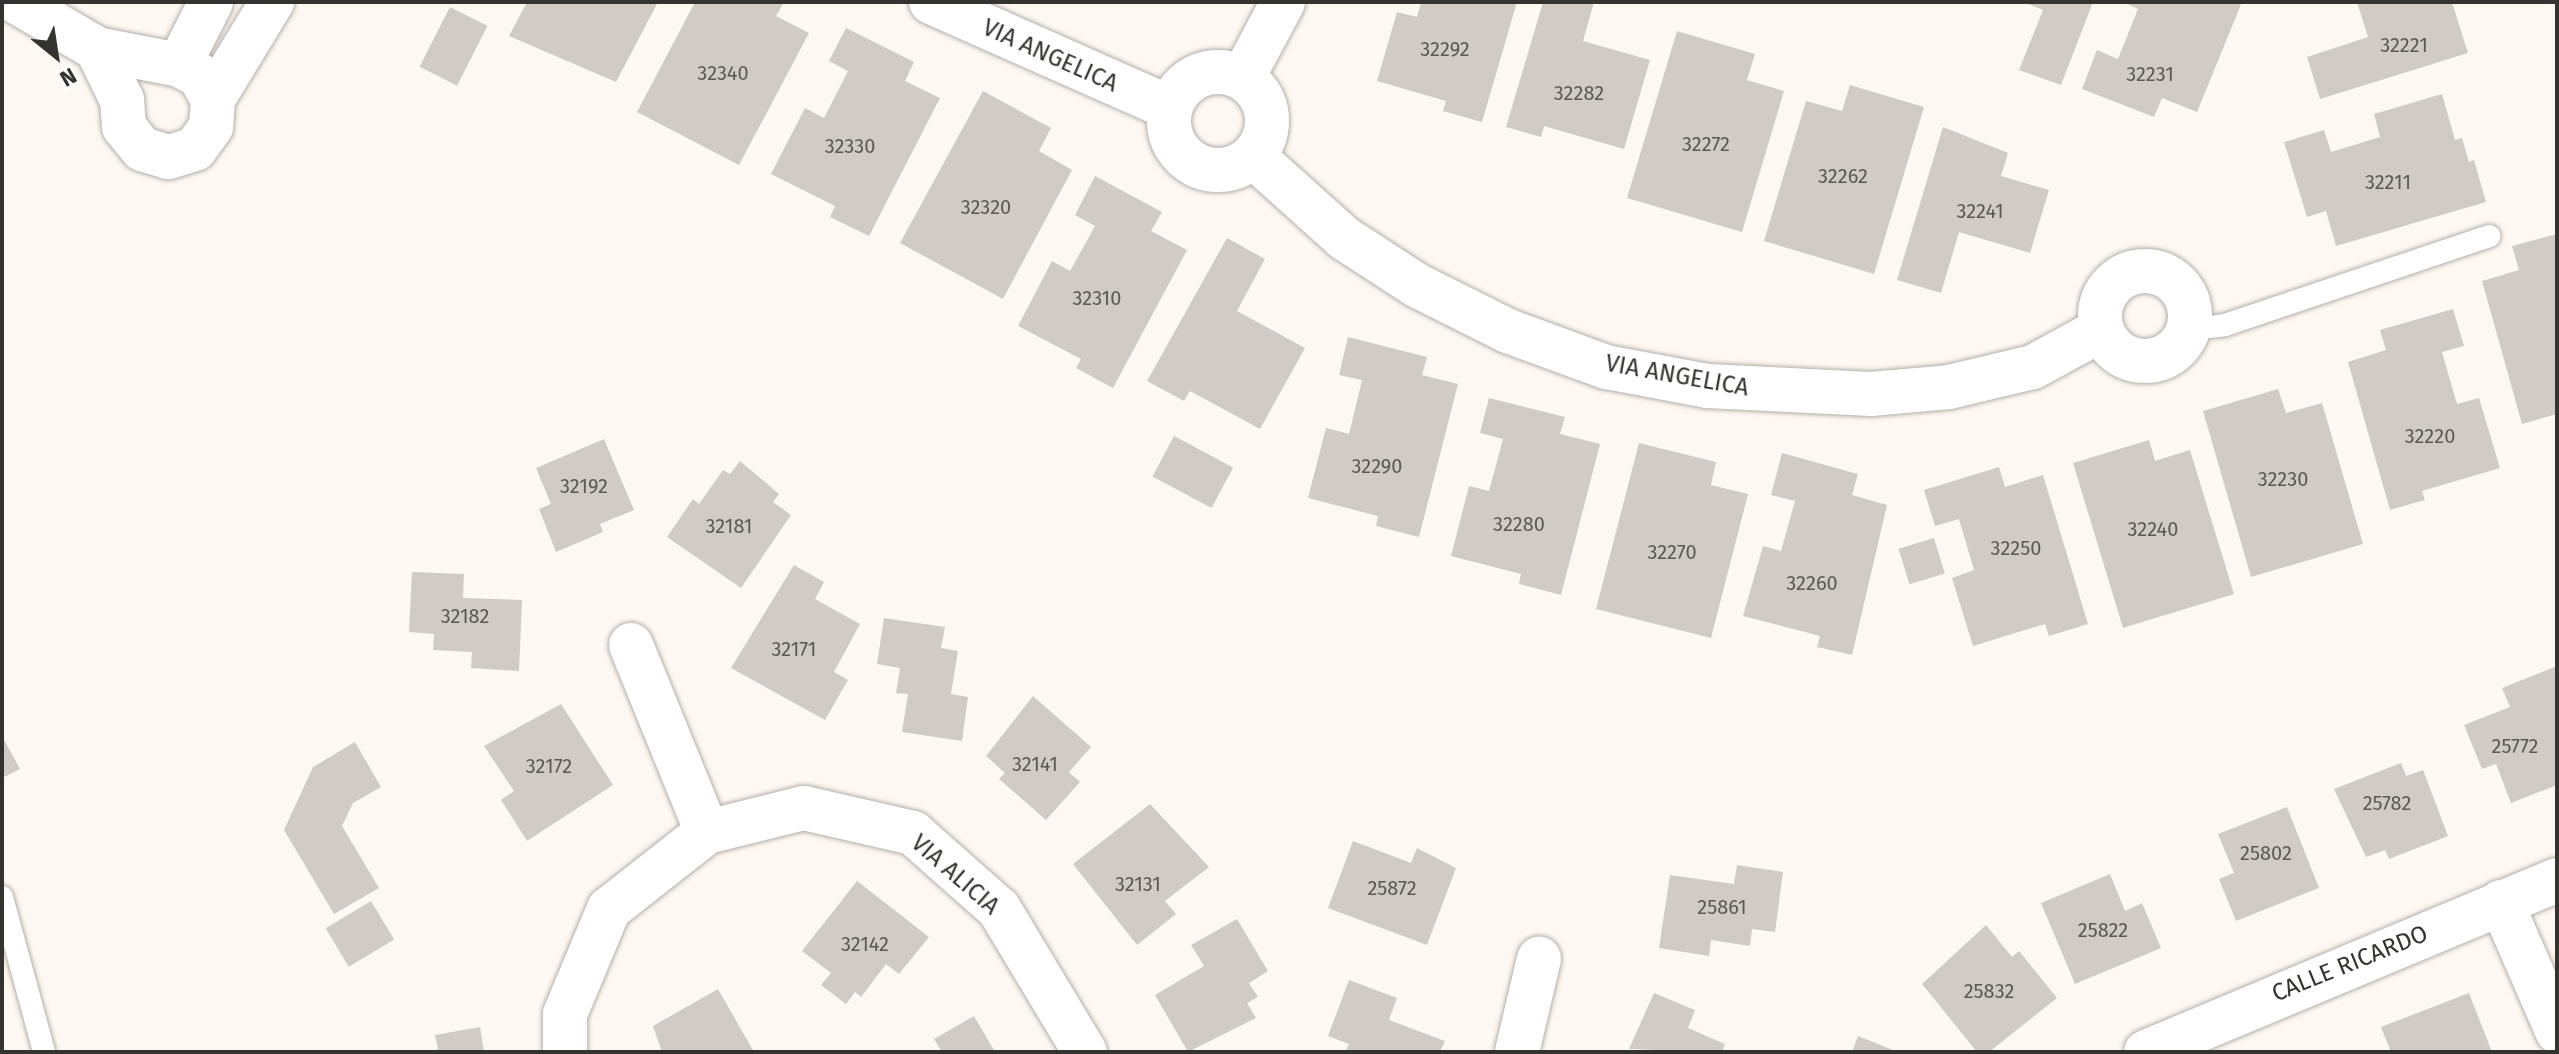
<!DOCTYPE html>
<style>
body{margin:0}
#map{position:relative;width:2559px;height:1054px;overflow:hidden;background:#fef8f2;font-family:"Fira Sans",sans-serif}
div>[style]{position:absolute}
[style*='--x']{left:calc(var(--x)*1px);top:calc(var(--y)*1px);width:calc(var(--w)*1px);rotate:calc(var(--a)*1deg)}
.building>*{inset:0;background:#d1cbc5;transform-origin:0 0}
.roads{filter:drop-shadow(0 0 2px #b5afaa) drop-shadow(0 0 2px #b5afaa)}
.lane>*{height:22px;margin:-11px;padding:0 11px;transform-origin:11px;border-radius:11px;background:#fff}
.street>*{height:44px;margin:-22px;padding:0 22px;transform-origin:22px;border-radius:22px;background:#fff}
.street>.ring{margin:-22px;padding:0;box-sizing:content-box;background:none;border:44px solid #fff;border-radius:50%}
span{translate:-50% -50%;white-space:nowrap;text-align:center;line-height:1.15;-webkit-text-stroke:7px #fff;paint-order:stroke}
.number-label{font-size:20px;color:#5c5955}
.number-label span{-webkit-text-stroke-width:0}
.street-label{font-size:24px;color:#353330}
.frame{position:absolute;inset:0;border:4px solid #353330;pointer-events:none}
.north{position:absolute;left:16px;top:16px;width:80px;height:80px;-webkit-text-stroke:6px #fff;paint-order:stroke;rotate:150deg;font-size:22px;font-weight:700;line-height:32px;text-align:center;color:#353330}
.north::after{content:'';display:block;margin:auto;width:28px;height:36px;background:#353330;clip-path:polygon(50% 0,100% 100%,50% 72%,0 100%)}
</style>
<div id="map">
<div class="building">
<div style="clip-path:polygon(527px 2px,653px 2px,657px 4px,616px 82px,509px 36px)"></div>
<div style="clip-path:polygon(695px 2px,784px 2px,776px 16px,809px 33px,739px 165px,637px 112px)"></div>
<div style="clip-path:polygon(1421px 2px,1517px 2px,1482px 122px,1443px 111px,1446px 101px,1377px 81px,1397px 12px,1417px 17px)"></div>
<div style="clip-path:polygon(1543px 2px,1594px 2px,1583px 41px,1650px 60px,1624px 149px,1544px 126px,1541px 137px,1506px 127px)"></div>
<div style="clip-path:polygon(2023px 2px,2093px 2px,2061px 85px,2019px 70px,2043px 10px)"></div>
<div style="clip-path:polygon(2123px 2px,2242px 2px,2197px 112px,2162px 98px,2154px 117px,2082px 89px,2097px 50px,2118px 59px,2138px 9px)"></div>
<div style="clip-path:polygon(2357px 2px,2452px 2px,2468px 53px,2320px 99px,2307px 57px,2368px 37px)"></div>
<div style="left:450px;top:7px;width:42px;height:67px;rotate:27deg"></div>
<div style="clip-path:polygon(846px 28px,914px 62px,905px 81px,940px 98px,869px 236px,830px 217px,835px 206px,771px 174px,805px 108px,824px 118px,848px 71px,829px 61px)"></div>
<div style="clip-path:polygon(1677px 31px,1755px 54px,1747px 80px,1784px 91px,1742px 232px,1627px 198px)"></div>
<div style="clip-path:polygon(1850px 85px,1924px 107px,1874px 274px,1764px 241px,1806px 101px,1842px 111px)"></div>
<div style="clip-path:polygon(983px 91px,1051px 128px,1039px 151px,1072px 170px,1003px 299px,900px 243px)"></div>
<div style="clip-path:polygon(2442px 94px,2455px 140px,2462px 138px,2469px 162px,2474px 160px,2486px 202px,2336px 246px,2326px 211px,2307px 217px,2284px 142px,2324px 130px,2331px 152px,2380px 137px,2374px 114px)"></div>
<div style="clip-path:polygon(1943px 127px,2008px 153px,2001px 176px,2049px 190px,2030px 253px,1959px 232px,1941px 293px,1897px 280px)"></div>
<div style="clip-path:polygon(1095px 176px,1162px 212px,1151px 231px,1187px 250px,1113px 388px,1076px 368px,1081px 359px,1018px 326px,1052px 261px,1070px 271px,1095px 226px,1075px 215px)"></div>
<div style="clip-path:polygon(2557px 234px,2557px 414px,2522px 424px,2482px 281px,2519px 270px,2512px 246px)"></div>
<div style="clip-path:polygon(1227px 238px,1265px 259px,1237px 311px,1305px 348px,1260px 429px,1190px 391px,1184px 401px,1147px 381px)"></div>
<div style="clip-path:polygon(2453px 309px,2464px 346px,2442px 352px,2457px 404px,2479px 398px,2500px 468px,2422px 491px,2425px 500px,2390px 510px,2348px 362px,2386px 350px,2380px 330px)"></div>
<div style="clip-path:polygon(1348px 337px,1427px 357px,1422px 375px,1458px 384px,1419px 537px,1376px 526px,1378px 516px,1308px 498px,1326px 428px,1349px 434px,1362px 380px,1339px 375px)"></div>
<div style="clip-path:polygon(2278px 389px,2286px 413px,2322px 403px,2363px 544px,2251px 577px,2203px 411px)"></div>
<div style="clip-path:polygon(1489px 398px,1565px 417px,1560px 434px,1600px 444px,1561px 595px,1519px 584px,1521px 574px,1451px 556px,1469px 486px,1489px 491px,1503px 439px,1480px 433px)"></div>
<div style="left:1174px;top:436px;width:67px;height:46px;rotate:28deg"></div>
<div style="clip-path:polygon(604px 439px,634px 510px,600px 524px,603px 532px,556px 552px,539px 509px,551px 504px,536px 468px)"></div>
<div style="clip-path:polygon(2149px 440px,2155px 461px,2190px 450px,2234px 594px,2123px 628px,2073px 463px)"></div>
<div style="clip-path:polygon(1639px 443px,1716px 462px,1711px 485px,1748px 494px,1711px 638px,1596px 609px)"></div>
<div style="clip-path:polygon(1782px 453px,1858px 474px,1852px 495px,1887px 505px,1852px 655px,1817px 647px,1820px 636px,1743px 616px,1763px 546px,1781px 551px,1795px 501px,1771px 495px)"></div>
<div style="clip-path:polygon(740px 461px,779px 494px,773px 502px,791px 515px,741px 588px,667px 537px,693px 499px,699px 504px,723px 470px,730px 474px)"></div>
<div style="clip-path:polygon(1999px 467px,2005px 487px,2043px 475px,2088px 624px,2049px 636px,2045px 624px,1973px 646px,1952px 578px,1974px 570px,1959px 519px,1935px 526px,1924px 490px)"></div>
<div style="left:1934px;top:538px;width:37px;height:37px;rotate:73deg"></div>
<div style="clip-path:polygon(794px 565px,824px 582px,815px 599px,860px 624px,834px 672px,848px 680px,825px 720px,731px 668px)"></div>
<div style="clip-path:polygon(412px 572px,464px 574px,463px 598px,522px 600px,519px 671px,471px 668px,472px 652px,433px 650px,434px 634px,409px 632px)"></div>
<div style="clip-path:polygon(884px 618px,945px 627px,941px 648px,958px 651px,951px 694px,968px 697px,962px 741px,902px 732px,908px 694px,896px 693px,900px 668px,877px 664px)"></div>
<div style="clip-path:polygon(2557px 666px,2557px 785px,2511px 803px,2496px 764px,2482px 769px,2464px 725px,2510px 707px,2502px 688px)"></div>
<div style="clip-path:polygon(1033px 696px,1091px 747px,1069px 772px,1080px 782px,1046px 820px,999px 779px,1005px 773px,986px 756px)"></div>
<div style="clip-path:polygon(561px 704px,613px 785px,527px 841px,501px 800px,514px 791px,484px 746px)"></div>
<div style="clip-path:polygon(2px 736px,20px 769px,2px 778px)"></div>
<div style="clip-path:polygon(355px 742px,381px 787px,353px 803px,342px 826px,379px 888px,334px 914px,284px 830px,313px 767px)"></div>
<div style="clip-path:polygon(2401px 763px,2406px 776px,2423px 770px,2448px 836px,2389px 859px,2385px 850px,2366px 857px,2334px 789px)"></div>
<div style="clip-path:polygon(1150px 804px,1209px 867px,1165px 901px,1176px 914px,1137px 945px,1073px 864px)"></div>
<div style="clip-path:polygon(2287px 807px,2319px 888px,2236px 921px,2219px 879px,2234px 873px,2218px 834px)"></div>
<div style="clip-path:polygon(1353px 841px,1411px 863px,1417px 848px,1456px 868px,1427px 945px,1328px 908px)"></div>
<div style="clip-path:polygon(1737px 865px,1783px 872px,1775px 932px,1752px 929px,1750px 946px,1711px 940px,1709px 956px,1659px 948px,1670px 875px,1734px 884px)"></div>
<div style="clip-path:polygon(2110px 874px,2125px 911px,2142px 903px,2161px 948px,2075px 984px,2041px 903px)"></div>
<div style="clip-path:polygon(857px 881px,929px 937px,899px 974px,886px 964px,861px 997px,855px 992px,846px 1004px,821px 985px,831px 973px,802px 951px)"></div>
<div style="left:371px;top:901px;width:45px;height:53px;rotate:59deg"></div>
<div style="clip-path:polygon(1237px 919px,1268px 971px,1249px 983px,1258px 997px,1247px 1003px,1256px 1018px,1188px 1052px,1155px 995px,1204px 966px,1191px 945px)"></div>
<div style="clip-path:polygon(1986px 925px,2012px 957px,2019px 951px,2057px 998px,1989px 1052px,1977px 1052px,1922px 984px)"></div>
<div style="clip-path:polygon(1349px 980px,1397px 998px,1389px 1020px,1445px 1041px,1440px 1052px,1345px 1052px,1349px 1044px,1328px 1036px)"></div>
<div style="clip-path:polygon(718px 989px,754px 1052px,662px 1052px,653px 1026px)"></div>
<div style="clip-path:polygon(1654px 993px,1695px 1010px,1688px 1028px,1725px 1044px,1722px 1052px,1629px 1049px)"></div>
<div style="clip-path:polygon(2469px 993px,2492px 1052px,2391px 1052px,2381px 1027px)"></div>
<div style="clip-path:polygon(974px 1016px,995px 1052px,942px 1052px,934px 1039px)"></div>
<div style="clip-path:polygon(480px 1027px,484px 1052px,429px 1052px,438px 1049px,435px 1035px)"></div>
<div style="clip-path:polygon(1858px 1036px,1898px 1052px,1852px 1052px)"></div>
</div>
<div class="roads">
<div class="lane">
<div style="--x:2189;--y:329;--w:36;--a:-6"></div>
<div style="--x:2225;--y:325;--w:279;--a:-18.6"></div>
<div style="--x:2;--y:897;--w:161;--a:74.8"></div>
</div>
<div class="street">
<div style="--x:17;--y:2;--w:93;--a:30.4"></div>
<div style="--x:97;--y:49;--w:84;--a:11"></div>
<div style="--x:179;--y:65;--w:22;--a:27"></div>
<div style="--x:199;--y:75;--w:28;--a:60"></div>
<div style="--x:213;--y:99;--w:28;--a:94"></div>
<div style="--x:211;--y:127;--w:27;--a:126"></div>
<div style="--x:195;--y:149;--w:28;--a:163"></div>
<div style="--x:168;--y:157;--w:27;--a:-163"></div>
<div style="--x:142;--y:149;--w:28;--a:-129"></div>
<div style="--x:124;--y:127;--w:27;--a:-94"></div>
<div style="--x:122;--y:100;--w:57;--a:-116.1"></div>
<div style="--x:931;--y:2;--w:261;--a:23.9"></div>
<div style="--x:179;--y:65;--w:71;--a:-63.1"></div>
<div class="ring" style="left:1169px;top:72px;width:54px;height:54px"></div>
<div style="--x:1243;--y:77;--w:85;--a:-61.9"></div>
<div style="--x:213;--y:99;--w:114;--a:-58.7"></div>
<div style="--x:1254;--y:157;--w:121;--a:42"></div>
<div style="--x:1344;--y:238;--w:88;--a:33"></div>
<div style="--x:1418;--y:286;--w:101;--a:26.6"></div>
<div style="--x:1508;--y:331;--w:104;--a:20.2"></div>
<div style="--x:1606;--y:367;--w:104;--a:10.6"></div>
<div style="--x:1708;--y:386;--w:163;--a:2.8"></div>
<div style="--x:1871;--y:394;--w:78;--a:-5.1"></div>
<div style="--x:1949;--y:387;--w:86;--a:-13.4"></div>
<div style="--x:2033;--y:367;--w:77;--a:-28.6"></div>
<div class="ring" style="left:2100px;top:271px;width:46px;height:46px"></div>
<div style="--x:631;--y:645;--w:202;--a:67.9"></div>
<div style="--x:2501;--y:902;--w:141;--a:66.5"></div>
<div style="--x:565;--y:1052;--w:38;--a:-90"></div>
<div style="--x:565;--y:1014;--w:114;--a:-67.3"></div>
<div style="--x:609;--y:909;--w:125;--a:-38.2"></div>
<div style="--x:707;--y:832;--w:100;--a:-13.9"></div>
<div style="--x:804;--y:808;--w:112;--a:12.9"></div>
<div style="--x:913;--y:833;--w:115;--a:41.5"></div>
<div style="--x:999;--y:909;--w:167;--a:59"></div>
<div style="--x:1517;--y:1052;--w:96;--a:-76.7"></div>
<div style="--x:2146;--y:1052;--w:446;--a:-22.7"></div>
</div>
</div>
<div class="number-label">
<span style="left:2404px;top:45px">32221</span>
<span style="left:1445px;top:49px">32292</span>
<span style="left:723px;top:73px">32340</span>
<span style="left:2150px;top:74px">32231</span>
<span style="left:1579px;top:93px">32282</span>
<span style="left:1706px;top:144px">32272</span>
<span style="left:850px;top:146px">32330</span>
<span style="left:1843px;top:176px">32262</span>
<span style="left:2388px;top:182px">32211</span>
<span style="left:986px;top:207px">32320</span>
<span style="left:1980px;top:211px">32241</span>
<span style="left:1097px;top:298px">32310</span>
<span style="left:2430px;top:436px">32220</span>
<span style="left:1377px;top:466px">32290</span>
<span style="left:2283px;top:479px">32230</span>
<span style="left:584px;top:486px">32192</span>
<span style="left:1519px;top:524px">32280</span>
<span style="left:729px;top:526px">32181</span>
<span style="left:2153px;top:529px">32240</span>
<span style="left:2016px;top:548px">32250</span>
<span style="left:1672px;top:552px">32270</span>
<span style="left:1812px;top:583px">32260</span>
<span style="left:465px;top:616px">32182</span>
<span style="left:794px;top:649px">32171</span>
<span style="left:2515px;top:746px">25772</span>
<span style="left:1035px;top:764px">32141</span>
<span style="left:549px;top:766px">32172</span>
<span style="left:2387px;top:803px">25782</span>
<span style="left:2266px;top:853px">25802</span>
<span style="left:1138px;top:884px">32131</span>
<span style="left:1392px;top:888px">25872</span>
<span style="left:1722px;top:907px">25861</span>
<span style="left:2103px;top:930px">25822</span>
<span style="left:865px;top:944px">32142</span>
<span style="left:1989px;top:991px">25832</span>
</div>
<div class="street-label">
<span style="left:1050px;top:56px;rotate:24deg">VIA ANGELICA</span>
<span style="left:1677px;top:376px;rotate:10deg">VIA ANGELICA</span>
<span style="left:955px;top:875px;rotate:41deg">VIA ALICIA</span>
<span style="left:2350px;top:964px;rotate:-22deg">CALLE RICARDO</span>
</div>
<div class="frame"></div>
<div class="north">N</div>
</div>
